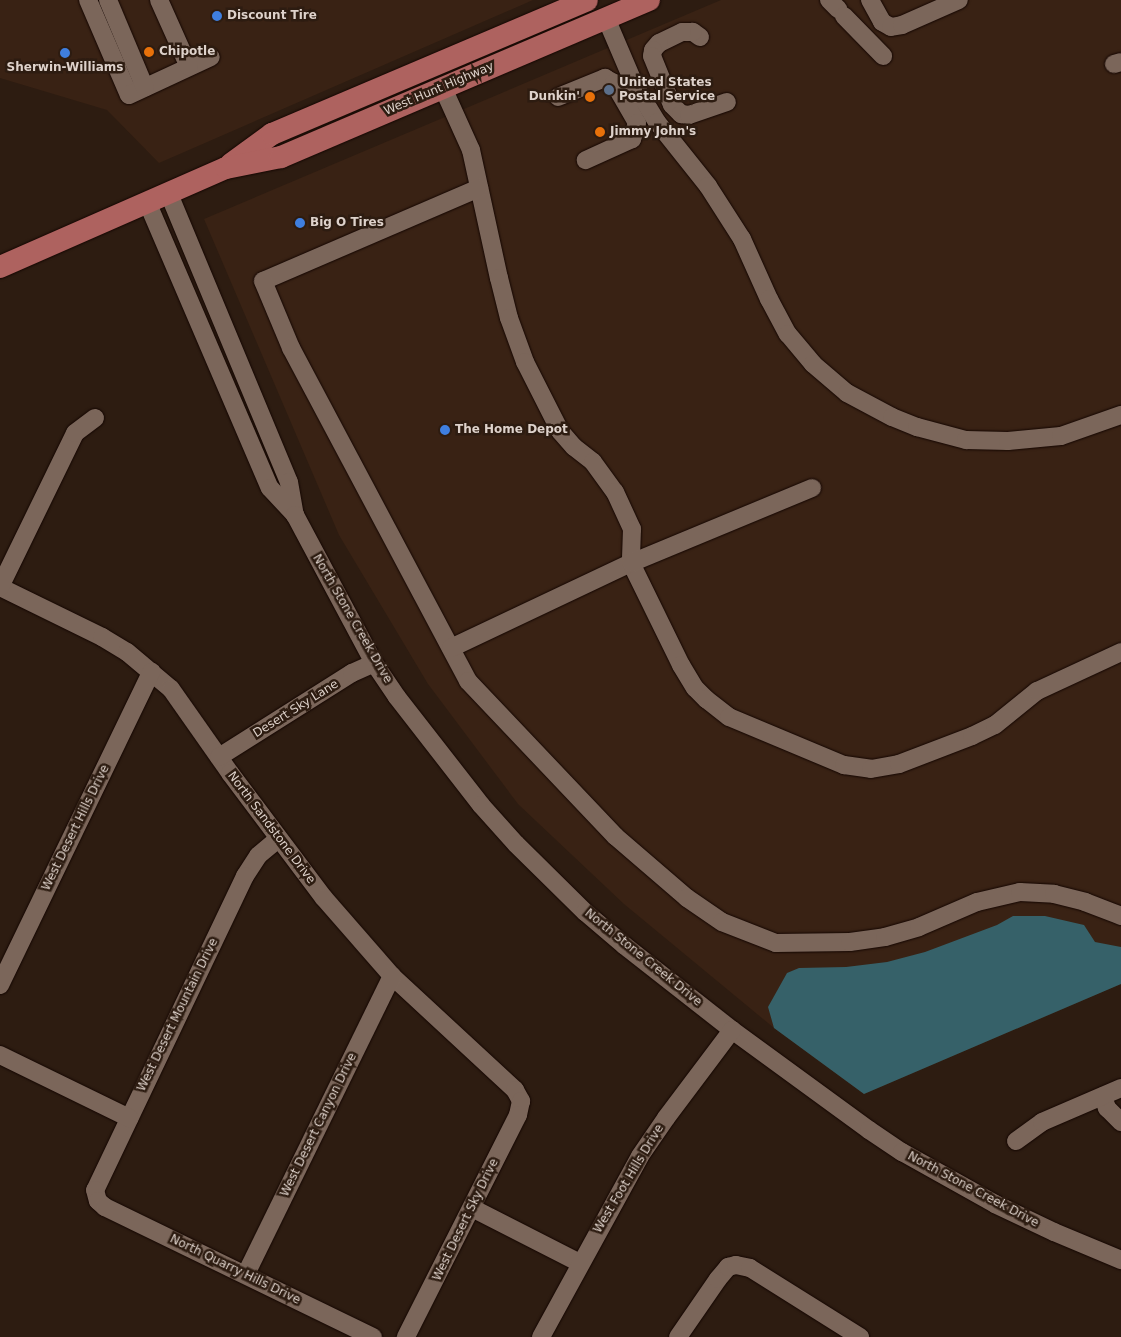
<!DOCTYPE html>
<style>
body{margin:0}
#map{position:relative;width:1121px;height:1337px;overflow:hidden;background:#2d1c11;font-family:"DejaVu Sans",sans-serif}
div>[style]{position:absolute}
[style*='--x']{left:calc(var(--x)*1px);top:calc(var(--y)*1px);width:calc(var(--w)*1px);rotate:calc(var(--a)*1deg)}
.built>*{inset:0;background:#392214}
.water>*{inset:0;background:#366169}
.roads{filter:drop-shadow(0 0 1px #140601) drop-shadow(0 0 1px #140601)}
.minor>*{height:18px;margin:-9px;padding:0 9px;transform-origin:9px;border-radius:9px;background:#7b665a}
.major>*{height:22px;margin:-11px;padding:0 11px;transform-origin:11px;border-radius:11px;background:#ae625f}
.dots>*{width:14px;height:14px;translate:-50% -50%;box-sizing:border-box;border:2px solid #2d1c11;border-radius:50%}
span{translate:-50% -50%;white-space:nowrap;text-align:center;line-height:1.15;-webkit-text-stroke:5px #2d1c11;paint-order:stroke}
.poi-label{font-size:12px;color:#ded2cb;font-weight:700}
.left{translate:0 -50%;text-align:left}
.right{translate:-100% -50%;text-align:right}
.street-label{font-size:12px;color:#ded2cb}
</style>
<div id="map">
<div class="built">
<div style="clip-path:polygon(0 0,533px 0,159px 163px,107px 110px,0 78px)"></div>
<div style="clip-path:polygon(721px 0,1121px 0,1121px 984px,864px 1094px,774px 1028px,624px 904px,518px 804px,428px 684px,339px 535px,204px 219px)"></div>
</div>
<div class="water">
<div style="clip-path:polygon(1013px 916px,1045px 916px,1084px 925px,1095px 942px,1121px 947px,1121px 984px,864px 1094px,774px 1028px,768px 1007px,787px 973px,799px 968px,846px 967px,887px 962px,925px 952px,997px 925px)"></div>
</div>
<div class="roads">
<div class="minor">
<div style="--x:88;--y:0;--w:103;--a:66.7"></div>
<div style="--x:129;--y:95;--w:90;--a:-24.9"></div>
<div style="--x:108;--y:0;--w:95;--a:67.2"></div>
<div style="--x:159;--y:0;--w:73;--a:65.9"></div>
<div style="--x:829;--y:0;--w:13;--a:45"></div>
<div style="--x:870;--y:0;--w:25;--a:61"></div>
<div style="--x:882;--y:22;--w:10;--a:29"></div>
<div style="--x:891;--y:27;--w:11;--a:-10"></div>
<div style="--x:902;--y:25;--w:62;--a:-23.7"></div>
<div style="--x:844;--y:16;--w:56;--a:45.7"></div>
<div style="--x:606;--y:18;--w:74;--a:66.9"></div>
<div style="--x:635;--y:86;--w:42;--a:58.6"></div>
<div style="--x:657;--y:122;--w:82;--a:51.4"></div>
<div style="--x:708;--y:186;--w:63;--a:57.3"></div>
<div style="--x:742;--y:239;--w:66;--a:65.8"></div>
<div style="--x:769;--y:299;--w:40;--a:62"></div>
<div style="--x:788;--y:334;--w:39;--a:50"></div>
<div style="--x:813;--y:364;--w:45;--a:40.5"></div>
<div style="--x:847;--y:393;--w:51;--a:28.1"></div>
<div style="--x:892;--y:417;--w:27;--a:22"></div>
<div style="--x:917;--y:427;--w:51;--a:14.9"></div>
<div style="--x:966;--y:440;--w:42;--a:1.4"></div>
<div style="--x:1008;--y:441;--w:53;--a:-5.4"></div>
<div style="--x:1061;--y:436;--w:64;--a:-19.3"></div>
<div style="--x:700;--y:37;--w:9;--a:-144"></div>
<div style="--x:693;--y:32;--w:11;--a:180"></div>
<div style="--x:682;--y:32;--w:25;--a:154"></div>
<div style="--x:659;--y:43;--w:9;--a:131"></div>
<div style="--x:653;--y:50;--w:6;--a:99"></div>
<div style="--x:652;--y:56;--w:53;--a:67.8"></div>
<div style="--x:672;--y:105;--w:13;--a:45"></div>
<div style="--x:681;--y:114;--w:8;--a:7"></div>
<div style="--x:689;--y:115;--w:40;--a:-18.9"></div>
<div style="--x:1114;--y:64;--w:7;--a:-16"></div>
<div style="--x:443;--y:88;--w:68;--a:65.7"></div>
<div style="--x:471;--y:150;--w:131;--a:77.7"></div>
<div style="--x:499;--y:278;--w:41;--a:76"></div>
<div style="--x:509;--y:318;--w:47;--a:70"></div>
<div style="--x:525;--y:362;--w:77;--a:63.1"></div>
<div style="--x:560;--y:431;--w:21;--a:49"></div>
<div style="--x:574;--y:447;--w:24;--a:38"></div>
<div style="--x:593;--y:462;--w:37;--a:54"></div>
<div style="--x:615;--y:492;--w:41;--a:65.3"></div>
<div style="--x:632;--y:529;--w:34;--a:92"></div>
<div style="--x:631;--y:563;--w:114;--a:63.9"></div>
<div style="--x:681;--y:665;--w:27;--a:59"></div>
<div style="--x:695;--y:688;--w:16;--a:45"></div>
<div style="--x:706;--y:699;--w:29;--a:38"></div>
<div style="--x:729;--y:717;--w:125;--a:22.7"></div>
<div style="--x:844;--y:765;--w:27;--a:8"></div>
<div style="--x:871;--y:769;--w:28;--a:-10"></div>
<div style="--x:899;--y:764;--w:78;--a:-21"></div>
<div style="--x:972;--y:736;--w:25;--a:-26"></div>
<div style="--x:995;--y:725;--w:54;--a:-39"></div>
<div style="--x:1037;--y:691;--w:93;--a:-24.9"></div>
<div style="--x:558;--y:97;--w:51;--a:-22"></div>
<div style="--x:605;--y:78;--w:10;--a:29"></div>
<div style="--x:614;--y:83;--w:46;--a:60.1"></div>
<div style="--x:637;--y:123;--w:17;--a:107"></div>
<div style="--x:632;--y:139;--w:51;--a:155.5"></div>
<div style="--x:479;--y:188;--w:235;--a:156.7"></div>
<div style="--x:263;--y:281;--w:73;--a:67.3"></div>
<div style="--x:291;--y:348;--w:377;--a:62"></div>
<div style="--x:468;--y:681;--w:214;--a:46.5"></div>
<div style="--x:615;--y:836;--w:95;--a:40.7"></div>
<div style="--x:687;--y:898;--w:42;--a:34.4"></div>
<div style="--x:722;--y:922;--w:58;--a:21.3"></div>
<div style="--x:776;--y:943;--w:74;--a:-0.8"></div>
<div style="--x:850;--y:942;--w:35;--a:-8"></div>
<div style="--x:885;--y:937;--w:35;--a:-16"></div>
<div style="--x:919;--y:927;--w:63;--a:-23.3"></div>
<div style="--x:977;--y:902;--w:44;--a:-13.1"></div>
<div style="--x:1020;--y:892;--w:34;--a:3"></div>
<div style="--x:1054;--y:894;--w:32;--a:14"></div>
<div style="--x:1085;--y:902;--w:39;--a:21"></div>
<div style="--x:169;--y:194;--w:312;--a:67.4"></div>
<div style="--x:289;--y:482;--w:34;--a:80"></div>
<div style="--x:148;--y:204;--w:309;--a:66.8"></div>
<div style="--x:270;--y:488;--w:37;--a:47"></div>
<div style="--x:295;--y:515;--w:168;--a:61.9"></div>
<div style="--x:374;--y:663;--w:41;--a:55.9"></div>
<div style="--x:397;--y:697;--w:137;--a:52.1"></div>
<div style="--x:481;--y:805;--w:52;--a:48.1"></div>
<div style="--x:516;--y:844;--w:97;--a:44.6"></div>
<div style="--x:585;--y:912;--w:52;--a:40.4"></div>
<div style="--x:625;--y:946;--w:136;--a:38.1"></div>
<div style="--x:732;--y:1030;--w:170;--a:36.1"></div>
<div style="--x:869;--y:1130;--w:40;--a:34"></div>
<div style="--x:902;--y:1152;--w:107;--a:29.2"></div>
<div style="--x:995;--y:1204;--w:65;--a:25.4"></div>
<div style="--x:1054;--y:1232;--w:73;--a:22.7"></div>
<div style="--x:0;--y:587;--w:114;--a:26.1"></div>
<div style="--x:102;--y:637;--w:29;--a:31"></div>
<div style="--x:127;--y:652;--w:57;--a:40.1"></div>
<div style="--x:171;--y:689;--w:103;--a:54.9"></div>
<div style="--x:230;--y:773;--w:156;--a:53.1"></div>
<div style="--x:324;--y:898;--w:103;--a:48.9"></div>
<div style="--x:392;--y:976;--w:168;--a:42.8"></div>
<div style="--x:515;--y:1090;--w:13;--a:61"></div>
<div style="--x:521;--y:1101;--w:14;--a:102"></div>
<div style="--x:518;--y:1115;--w:249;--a:116.8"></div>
<div style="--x:0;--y:587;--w:171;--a:-64"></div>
<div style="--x:75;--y:433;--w:25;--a:-37"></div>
<div style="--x:451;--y:648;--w:199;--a:-25.3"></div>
<div style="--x:631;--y:563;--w:196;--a:-22.5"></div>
<div style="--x:219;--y:757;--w:157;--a:-32.3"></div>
<div style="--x:352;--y:673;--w:24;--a:-24"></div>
<div style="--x:278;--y:839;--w:26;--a:140"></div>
<div style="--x:258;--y:856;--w:24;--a:123"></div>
<div style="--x:245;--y:876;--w:348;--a:115.5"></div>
<div style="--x:95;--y:1190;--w:11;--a:75"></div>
<div style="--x:98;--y:1201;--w:9;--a:41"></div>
<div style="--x:105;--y:1207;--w:298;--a:25.9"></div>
<div style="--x:0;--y:985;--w:348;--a:-64.2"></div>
<div style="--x:0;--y:1055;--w:144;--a:26"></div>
<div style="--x:1103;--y:1096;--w:13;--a:72"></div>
<div style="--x:1107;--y:1108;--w:20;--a:45"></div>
<div style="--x:1016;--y:1141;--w:32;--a:-36"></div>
<div style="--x:1042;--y:1122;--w:86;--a:-23.3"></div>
<div style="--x:472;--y:1208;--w:121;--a:27"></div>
<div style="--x:246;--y:1274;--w:332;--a:-63.9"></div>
<div style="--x:541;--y:1337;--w:206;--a:-61.3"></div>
<div style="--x:640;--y:1156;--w:46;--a:-55.6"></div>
<div style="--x:666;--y:1118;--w:110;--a:-53.1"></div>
<div style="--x:678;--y:1337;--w:70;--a:-55.4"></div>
<div style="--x:718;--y:1279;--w:16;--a:-50"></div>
<div style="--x:728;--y:1267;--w:8;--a:-14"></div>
<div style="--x:736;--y:1265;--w:14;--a:12"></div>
<div style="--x:750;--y:1268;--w:130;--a:32.1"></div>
</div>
<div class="major">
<div style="--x:231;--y:164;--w:51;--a:-36.2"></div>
<div style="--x:272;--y:134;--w:342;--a:-23"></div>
<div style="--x:0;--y:267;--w:247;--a:-23.7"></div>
<div style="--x:226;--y:168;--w:56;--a:-11.3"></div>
<div style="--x:281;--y:157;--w:400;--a:-23.1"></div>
</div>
</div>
<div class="dots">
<div style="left:217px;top:16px;background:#3f7fe0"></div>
<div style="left:149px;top:52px;background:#e8710a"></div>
<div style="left:65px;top:53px;background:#3f7fe0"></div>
<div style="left:609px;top:90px;background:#5c6f8a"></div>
<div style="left:590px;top:97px;background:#e8710a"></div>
<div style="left:600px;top:132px;background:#e8710a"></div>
<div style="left:300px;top:223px;background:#3f7fe0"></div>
<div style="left:445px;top:430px;background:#3f7fe0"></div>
</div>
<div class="poi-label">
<span class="left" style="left:227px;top:16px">Discount Tire</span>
<span class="left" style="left:159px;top:52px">Chipotle</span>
<span style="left:65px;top:68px">Sherwin-Williams</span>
<span class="left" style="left:619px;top:90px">United States<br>Postal Service</span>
<span class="right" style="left:580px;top:97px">Dunkin'</span>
<span class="left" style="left:610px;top:132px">Jimmy John's</span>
<span class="left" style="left:310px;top:223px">Big O Tires</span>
<span class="left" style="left:455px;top:430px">The Home Depot</span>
</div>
<div class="street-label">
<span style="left:439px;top:89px;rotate:-23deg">West Hunt Highway</span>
<span style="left:352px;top:619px;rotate:60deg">North Stone Creek Drive</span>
<span style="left:296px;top:709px;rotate:-32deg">Desert Sky Lane</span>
<span style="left:76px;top:828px;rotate:-64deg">West Desert Hills Drive</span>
<span style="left:271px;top:828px;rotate:53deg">North Sandstone Drive</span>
<span style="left:643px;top:958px;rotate:39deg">North Stone Creek Drive</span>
<span style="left:178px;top:1015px;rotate:-64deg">West Desert Mountain Drive</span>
<span style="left:319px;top:1125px;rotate:-64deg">West Desert Canyon Drive</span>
<span style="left:629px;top:1179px;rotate:-59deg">West Foot Hills Drive</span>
<span style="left:973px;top:1190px;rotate:28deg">North Stone Creek Drive</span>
<span style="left:466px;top:1220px;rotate:-64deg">West Desert Sky Drive</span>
<span style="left:235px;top:1270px;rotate:26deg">North Quarry Hills Drive</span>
</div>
</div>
